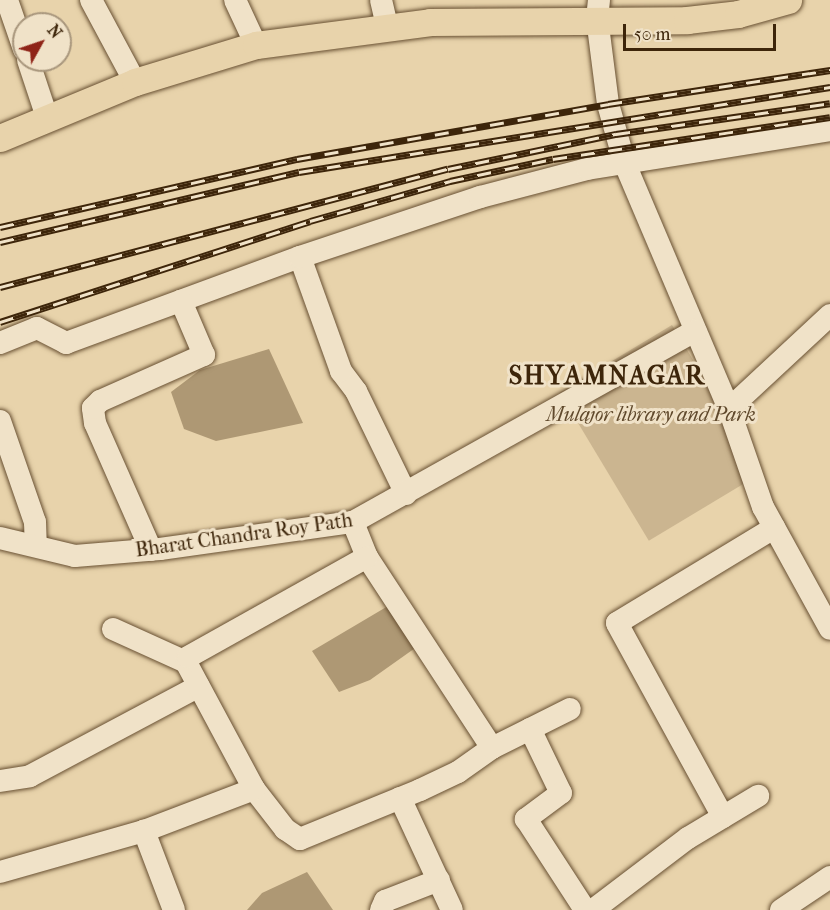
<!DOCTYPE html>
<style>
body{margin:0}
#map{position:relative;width:830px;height:910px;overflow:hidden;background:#e8d3ab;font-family:"IM FELL French Canon",serif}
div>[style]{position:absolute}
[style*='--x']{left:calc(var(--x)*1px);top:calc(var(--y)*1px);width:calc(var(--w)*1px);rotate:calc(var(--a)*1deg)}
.green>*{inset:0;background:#cbb590;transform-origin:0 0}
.water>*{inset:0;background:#ae9874}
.roads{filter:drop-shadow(0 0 2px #685032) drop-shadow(0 0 2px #685032)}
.minor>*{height:22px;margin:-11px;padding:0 11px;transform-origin:11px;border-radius:11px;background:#f0e2c8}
.major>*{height:27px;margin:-13.5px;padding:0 13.5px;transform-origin:13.5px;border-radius:13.5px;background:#e8d3ab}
.rail>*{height:7px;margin-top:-3.5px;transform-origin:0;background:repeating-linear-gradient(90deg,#f0e2c8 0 14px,#3d250a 0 28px);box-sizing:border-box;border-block:2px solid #3d250a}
span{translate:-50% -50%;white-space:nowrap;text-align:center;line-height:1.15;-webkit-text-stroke:6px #f0e2c8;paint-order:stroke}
.park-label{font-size:20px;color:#60492c;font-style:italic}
.street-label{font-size:20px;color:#3d250a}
.district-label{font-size:26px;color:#3d250a;font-weight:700;letter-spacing:1.5px}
.north{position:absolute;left:12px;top:12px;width:60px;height:60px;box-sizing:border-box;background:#f0e2c8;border:2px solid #a8967c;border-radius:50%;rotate:50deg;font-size:16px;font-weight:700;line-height:24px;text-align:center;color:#3d250a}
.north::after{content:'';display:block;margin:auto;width:21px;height:27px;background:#8f2418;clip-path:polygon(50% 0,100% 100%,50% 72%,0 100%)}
.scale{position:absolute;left:623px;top:24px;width:153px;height:27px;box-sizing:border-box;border:3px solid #3d250a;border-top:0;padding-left:8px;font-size:18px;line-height:21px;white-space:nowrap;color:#3d250a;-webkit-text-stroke:4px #f0e2c8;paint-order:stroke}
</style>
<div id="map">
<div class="green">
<div style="left:672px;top:325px;width:173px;height:131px;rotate:59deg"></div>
</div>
<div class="water">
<div style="clip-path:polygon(269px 349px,303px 423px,216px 441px,184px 429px,171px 392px,200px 370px)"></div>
<div style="clip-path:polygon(388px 606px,418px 646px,370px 680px,339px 692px,312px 651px)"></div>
<div style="clip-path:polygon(307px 872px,333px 910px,247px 910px,262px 893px)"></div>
</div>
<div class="roads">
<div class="minor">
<div style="--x:7;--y:0;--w:52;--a:70.9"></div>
<div style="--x:91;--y:0;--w:93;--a:61.8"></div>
<div style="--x:235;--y:0;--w:50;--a:65"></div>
<div style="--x:381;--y:0;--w:27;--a:77"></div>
<div style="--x:599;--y:0;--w:18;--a:96"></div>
<div style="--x:597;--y:18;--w:87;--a:82.7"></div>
<div style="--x:608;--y:104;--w:62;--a:74.2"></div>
<div style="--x:625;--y:164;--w:266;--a:67"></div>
<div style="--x:729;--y:409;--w:104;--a:70.9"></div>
<div style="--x:763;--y:507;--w:139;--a:61.2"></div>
<div style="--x:28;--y:60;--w:60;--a:71.6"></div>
<div style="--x:0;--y:343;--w:40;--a:-22"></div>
<div style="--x:37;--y:328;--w:33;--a:27"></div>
<div style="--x:66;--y:343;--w:249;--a:-20.2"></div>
<div style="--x:729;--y:409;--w:138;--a:-42.9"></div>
<div style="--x:0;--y:421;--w:107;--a:70.9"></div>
<div style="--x:35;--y:522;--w:24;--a:88"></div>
<div style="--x:406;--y:494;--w:114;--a:-115.9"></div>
<div style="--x:356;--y:391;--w:25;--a:-127"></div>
<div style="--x:341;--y:371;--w:121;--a:-109.8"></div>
<div style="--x:300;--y:257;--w:190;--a:-18.4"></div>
<div style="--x:480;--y:197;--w:111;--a:-14.7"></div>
<div style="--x:587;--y:169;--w:246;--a:-9.1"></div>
<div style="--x:0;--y:538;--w:77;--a:13.5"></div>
<div style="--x:75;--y:556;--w:85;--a:-4.7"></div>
<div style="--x:160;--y:549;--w:195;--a:-8"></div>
<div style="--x:353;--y:522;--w:392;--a:-29.2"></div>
<div style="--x:151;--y:550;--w:139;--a:-113.8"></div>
<div style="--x:95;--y:423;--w:15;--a:-98"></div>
<div style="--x:93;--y:408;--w:10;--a:-45"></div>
<div style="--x:100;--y:401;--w:114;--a:-23.9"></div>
<div style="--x:204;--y:355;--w:59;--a:-113.1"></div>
<div style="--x:113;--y:629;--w:80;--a:24.3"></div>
<div style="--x:530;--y:729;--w:71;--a:64.2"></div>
<div style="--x:561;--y:793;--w:44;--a:143.4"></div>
<div style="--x:526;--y:819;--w:108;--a:57"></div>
<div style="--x:492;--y:748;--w:87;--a:-26.6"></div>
<div style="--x:0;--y:781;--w:30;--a:-9"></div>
<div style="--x:30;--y:776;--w:191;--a:-28"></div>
<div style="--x:254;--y:789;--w:51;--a:52.2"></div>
<div style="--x:285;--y:829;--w:18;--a:34"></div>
<div style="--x:300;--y:839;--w:130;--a:-22.2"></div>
<div style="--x:420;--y:790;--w:42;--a:-25.3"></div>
<div style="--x:458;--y:772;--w:42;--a:-35.2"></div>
<div style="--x:492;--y:748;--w:228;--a:-123.2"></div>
<div style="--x:367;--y:557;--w:38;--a:-112"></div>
<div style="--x:400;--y:798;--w:123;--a:65.1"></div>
<div style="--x:723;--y:817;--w:221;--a:-118.7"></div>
<div style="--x:617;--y:623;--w:184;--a:-31.2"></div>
<div style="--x:0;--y:872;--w:150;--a:-15.9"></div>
<div style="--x:174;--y:910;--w:85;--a:-110.8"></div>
<div style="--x:144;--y:831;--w:118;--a:-20.9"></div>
<div style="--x:254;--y:789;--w:144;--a:-118.2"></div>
<div style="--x:186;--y:662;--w:5;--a:-68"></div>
<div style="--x:188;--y:657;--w:205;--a:-29.2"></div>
<div style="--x:381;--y:910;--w:10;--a:-66"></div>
<div style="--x:385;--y:901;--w:58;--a:-21.3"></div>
<div style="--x:593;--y:910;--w:119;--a:-37.2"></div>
<div style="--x:688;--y:838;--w:82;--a:-31"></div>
<div style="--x:781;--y:910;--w:59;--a:-34"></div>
</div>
<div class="major">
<div style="--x:0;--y:138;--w:146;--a:-22.5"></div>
<div style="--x:135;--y:82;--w:127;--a:-17"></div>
<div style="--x:256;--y:45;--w:176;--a:-7.5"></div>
<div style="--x:430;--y:22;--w:257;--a:-0.4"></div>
<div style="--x:687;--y:20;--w:51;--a:-6.7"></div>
<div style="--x:738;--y:14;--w:52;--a:-15.6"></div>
</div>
</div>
<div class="rail">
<div style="--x:0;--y:227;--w:305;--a:-12.9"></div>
<div style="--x:297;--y:159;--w:316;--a:-10"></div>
<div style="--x:608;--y:104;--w:225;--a:-8.7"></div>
<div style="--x:0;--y:242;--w:307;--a:-13.2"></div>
<div style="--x:299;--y:172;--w:538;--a:-9.09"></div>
<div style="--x:0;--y:287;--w:463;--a:-14.8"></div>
<div style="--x:448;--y:169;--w:172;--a:-11.8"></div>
<div style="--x:616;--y:134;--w:216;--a:-8.2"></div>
<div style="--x:0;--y:322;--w:326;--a:-18"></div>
<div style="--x:310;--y:221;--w:146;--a:-15.9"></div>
<div style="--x:450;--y:181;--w:105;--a:-12.1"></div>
<div style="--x:553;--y:159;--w:280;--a:-8.6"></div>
</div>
<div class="park-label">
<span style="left:651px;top:414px">Mulajor library and Park</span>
</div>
<div class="street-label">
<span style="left:244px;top:535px;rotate:-8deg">Bharat Chandra Roy Path</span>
</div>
<div class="district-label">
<span style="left:607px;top:376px">SHYAMNAGAR</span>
</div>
<div class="north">N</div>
<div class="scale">50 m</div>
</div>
